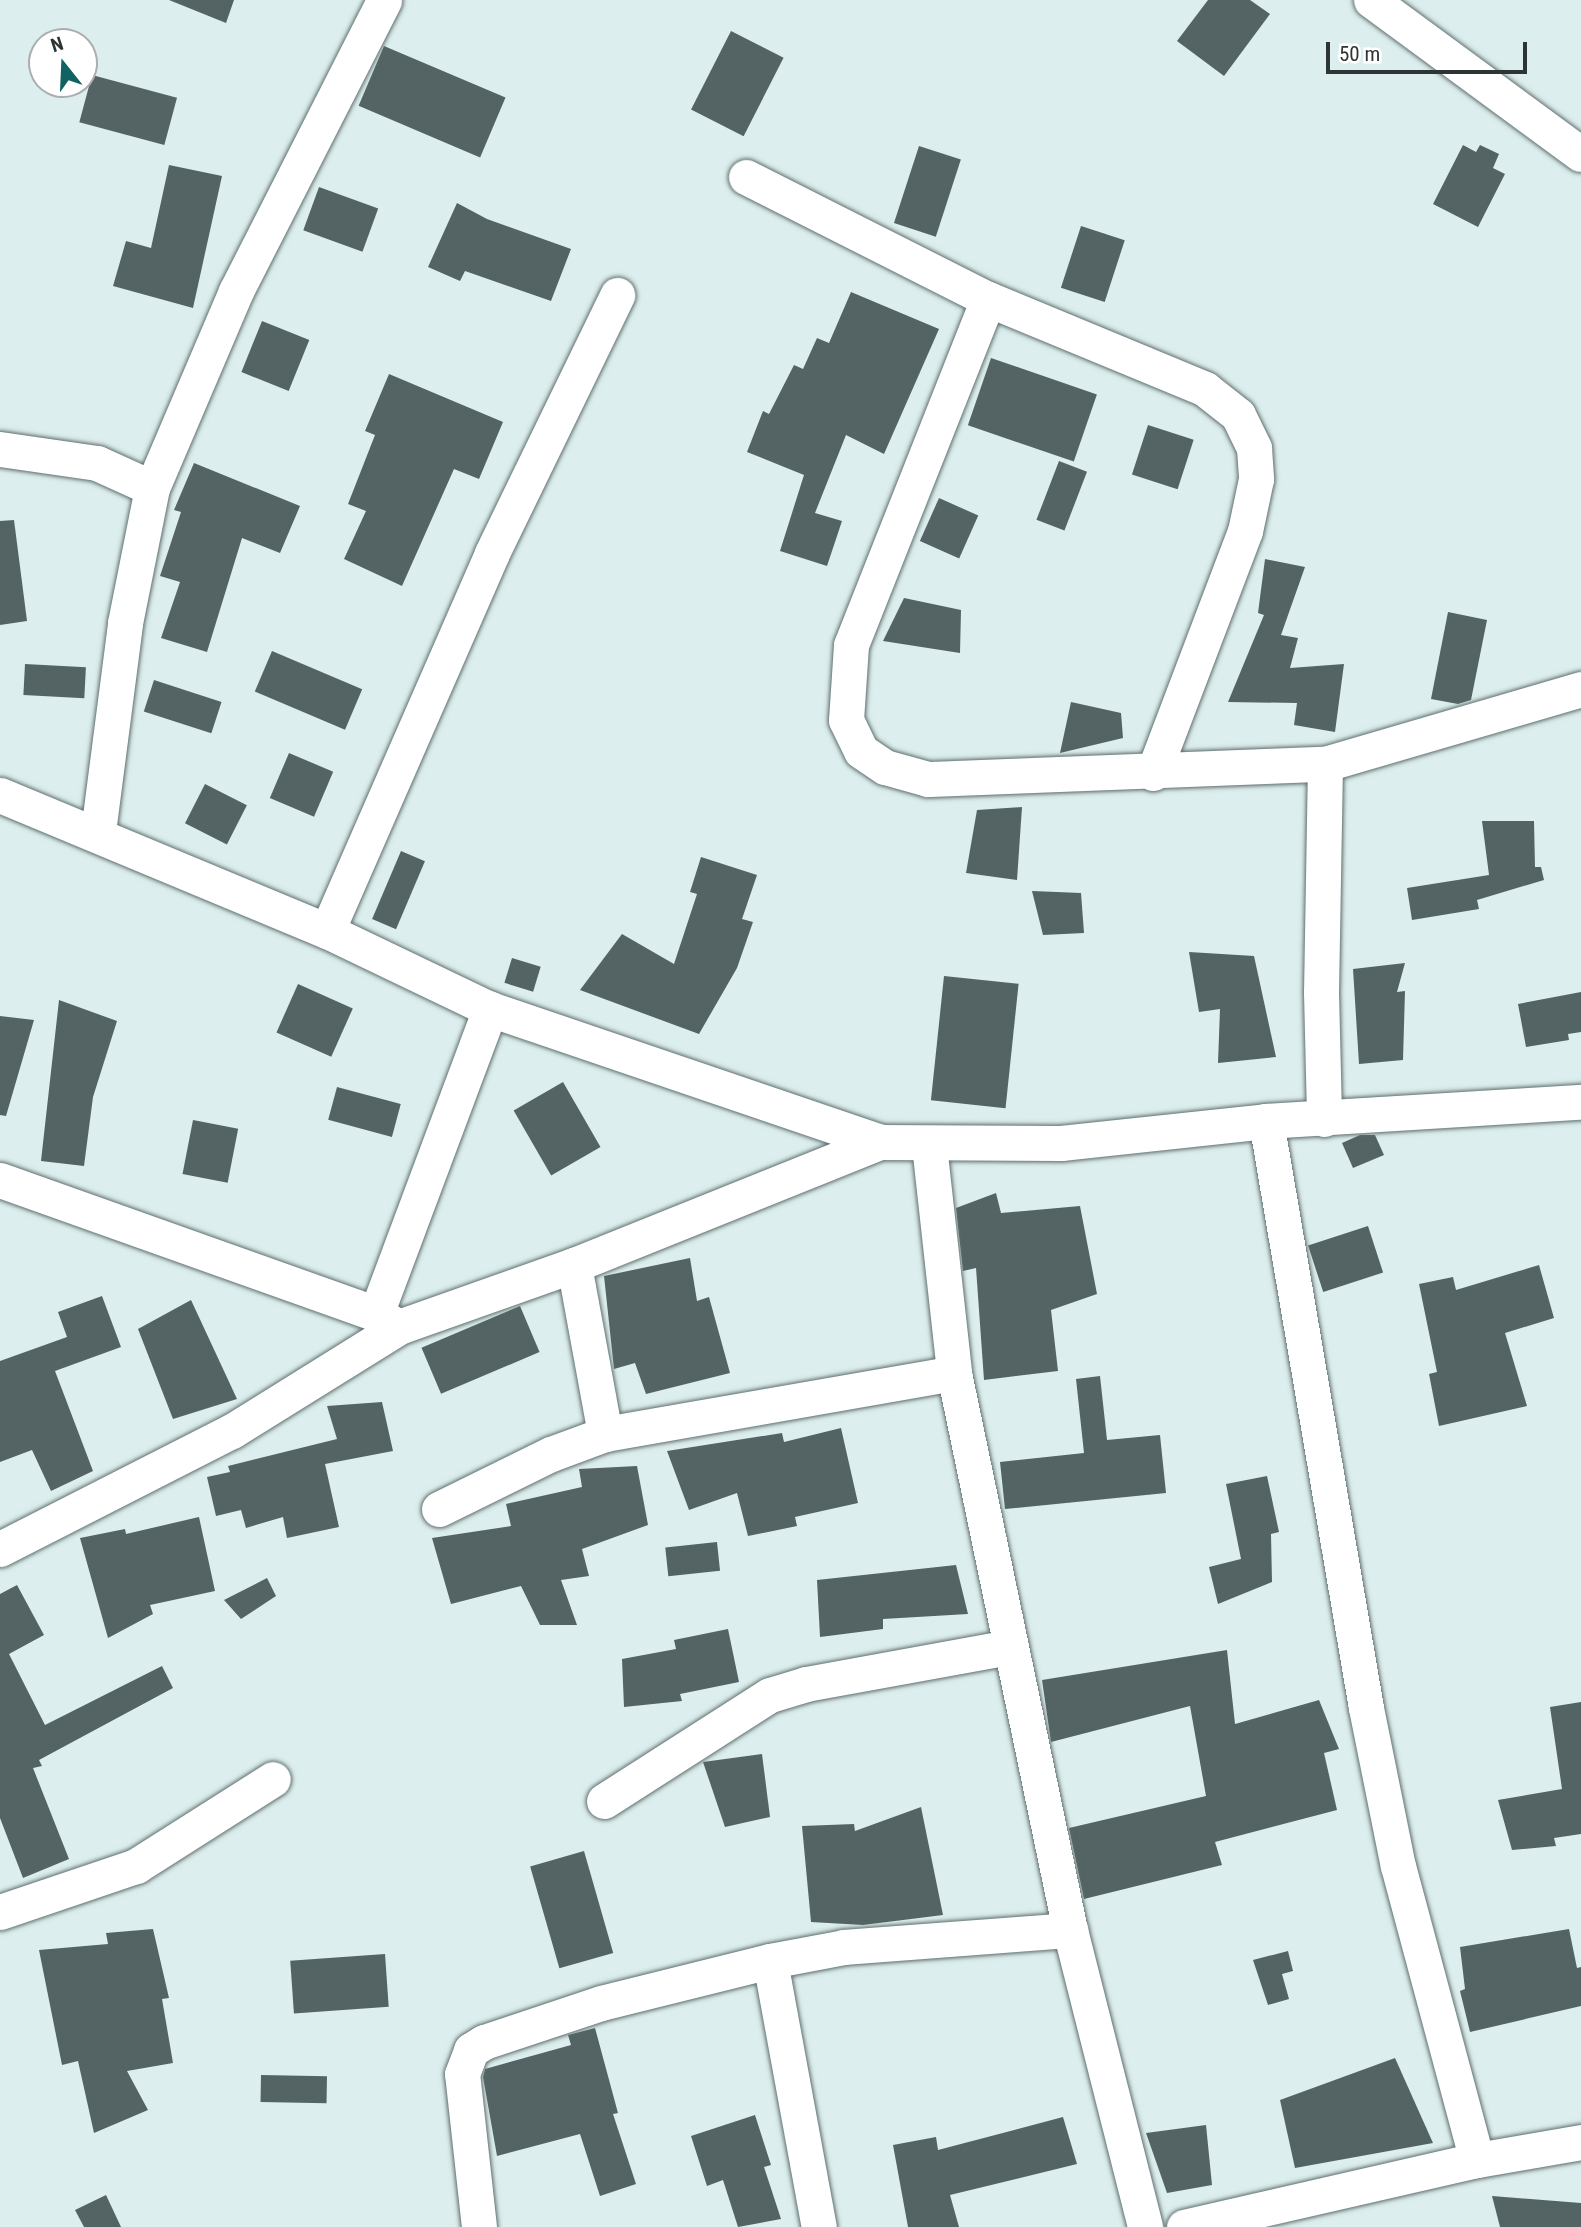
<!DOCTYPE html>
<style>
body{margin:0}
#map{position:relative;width:1581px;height:2227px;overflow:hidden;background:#dceeed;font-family:"Roboto Condensed",sans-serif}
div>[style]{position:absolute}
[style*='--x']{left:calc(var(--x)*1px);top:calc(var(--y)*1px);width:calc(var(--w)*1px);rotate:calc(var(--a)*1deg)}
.building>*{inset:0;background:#546464;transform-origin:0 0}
.roads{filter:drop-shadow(0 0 2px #5f6f6f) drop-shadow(0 0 2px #5f6f6f)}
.minor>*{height:35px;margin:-17.5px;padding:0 17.5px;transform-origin:17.5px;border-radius:17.5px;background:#fff}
span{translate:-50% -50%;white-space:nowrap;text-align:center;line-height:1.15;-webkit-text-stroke:7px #fff;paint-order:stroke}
.north{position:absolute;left:28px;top:28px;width:70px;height:70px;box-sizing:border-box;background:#fff;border:2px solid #abaeae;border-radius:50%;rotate:342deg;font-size:19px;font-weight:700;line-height:28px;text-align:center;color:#2d3434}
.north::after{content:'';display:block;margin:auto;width:24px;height:32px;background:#116262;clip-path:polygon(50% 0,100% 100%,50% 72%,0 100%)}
.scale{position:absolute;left:1326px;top:42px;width:201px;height:32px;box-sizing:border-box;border:4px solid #2d3434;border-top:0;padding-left:9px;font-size:21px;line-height:24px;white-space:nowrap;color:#2d3434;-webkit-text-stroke:5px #fff;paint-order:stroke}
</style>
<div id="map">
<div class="building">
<div style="clip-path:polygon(169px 0,234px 0,226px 23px)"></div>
<div style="clip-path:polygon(1208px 0,1250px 0,1270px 14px,1224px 76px,1177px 41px)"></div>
<div style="left:731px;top:31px;width:59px;height:88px;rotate:27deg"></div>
<div style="left:384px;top:46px;width:132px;height:65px;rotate:23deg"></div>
<div style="left:92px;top:75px;width:88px;height:49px;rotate:15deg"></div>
<div style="clip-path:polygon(1463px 145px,1476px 152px,1480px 145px,1499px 154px,1493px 168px,1505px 174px,1478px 227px,1433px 204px)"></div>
<div style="left:919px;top:146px;width:44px;height:81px;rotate:18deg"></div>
<div style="clip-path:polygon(169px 165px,222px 176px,193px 308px,113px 286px,126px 241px,151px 248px)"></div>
<div style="left:319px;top:187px;width:63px;height:46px;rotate:20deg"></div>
<div style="clip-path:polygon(457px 203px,487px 219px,571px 249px,551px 301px,465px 271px,460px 281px,428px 267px)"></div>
<div style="left:1081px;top:226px;width:46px;height:65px;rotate:18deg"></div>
<div style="clip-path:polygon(851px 292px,939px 329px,884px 454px,846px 435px,815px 513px,842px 521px,827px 566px,780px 551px,804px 475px,747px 452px,763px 411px,769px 414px,794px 365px,803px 369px,817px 338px,829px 343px)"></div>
<div style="left:262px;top:321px;width:51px;height:55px;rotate:22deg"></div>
<div style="left:991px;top:358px;width:112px;height:71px;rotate:19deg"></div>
<div style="clip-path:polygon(389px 374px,503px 422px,479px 479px,454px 469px,402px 586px,344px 559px,366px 511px,348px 504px,375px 435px,365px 431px)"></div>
<div style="left:1148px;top:425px;width:48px;height:52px;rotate:18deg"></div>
<div style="left:1059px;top:461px;width:30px;height:63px;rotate:21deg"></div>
<div style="clip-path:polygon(194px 463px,300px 506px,280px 553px,242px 538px,207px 652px,161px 638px,180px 582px,160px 576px,181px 512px,174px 510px)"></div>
<div style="left:939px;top:498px;width:43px;height:47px;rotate:24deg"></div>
<div style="clip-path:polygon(14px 520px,27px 621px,0 625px,0 521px)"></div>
<div style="clip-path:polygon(1265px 559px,1305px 567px,1281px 635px,1298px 638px,1290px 668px,1344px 664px,1335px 732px,1294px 725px,1297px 703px,1228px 702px,1264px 615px,1258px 613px)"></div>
<div style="clip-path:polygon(904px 598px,961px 610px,960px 653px,883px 641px)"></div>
<div style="clip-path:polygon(1448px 612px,1487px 620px,1471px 700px,1458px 704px,1431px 699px)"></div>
<div style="left:272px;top:651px;width:98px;height:44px;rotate:23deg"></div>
<div style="left:25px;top:664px;width:61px;height:31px;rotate:3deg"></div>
<div style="left:154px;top:680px;width:71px;height:33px;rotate:18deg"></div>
<div style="clip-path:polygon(1071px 702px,1121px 713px,1123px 738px,1060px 753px)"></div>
<div style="left:289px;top:753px;width:48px;height:49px;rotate:23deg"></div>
<div style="left:205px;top:784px;width:47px;height:44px;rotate:27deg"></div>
<div style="clip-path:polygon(1022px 807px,1017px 880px,966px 873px,977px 810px)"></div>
<div style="clip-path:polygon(1482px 821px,1534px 821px,1535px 867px,1541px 867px,1544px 880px,1477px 900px,1479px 909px,1412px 920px,1407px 888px,1489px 875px)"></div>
<div style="left:401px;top:851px;width:26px;height:74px;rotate:23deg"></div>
<div style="clip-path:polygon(701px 857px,757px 875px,742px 919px,753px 922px,737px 968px,699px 1034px,580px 990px,622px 934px,674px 964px,697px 894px,690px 892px)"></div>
<div style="clip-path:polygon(1032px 891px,1081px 893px,1084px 933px,1043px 935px)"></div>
<div style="clip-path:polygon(1189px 952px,1254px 956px,1276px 1057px,1218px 1063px,1220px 1009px,1199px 1012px)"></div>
<div style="left:512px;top:958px;width:30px;height:26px;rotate:17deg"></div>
<div style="clip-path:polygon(1405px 963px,1397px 992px,1405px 991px,1403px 1060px,1359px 1064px,1353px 969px)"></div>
<div style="left:944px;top:976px;width:75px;height:125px;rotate:6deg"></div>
<div style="left:298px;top:984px;width:60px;height:53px;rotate:24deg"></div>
<div style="clip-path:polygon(1581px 992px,1581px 1032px,1568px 1034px,1569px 1040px,1526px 1047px,1518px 1004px)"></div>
<div style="clip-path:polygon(59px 1000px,117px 1021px,93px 1097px,84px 1166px,41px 1161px)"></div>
<div style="clip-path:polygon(0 1016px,34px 1020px,6px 1116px,0 1115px)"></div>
<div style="left:563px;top:1082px;width:75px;height:57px;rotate:60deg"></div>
<div style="left:337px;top:1087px;width:66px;height:34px;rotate:15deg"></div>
<div style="left:193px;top:1120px;width:46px;height:55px;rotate:11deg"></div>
<div style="clip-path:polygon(1360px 1135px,1375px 1135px,1384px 1155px,1353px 1168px,1342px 1143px)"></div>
<div style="clip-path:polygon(996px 1193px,1001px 1213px,1080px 1206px,1097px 1294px,1051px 1310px,1058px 1371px,984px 1380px,976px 1268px,963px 1271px,956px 1208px)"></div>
<div style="left:1368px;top:1226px;width:49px;height:63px;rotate:72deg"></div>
<div style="clip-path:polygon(690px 1258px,697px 1301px,709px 1297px,730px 1373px,646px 1394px,635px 1363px,614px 1369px,604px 1276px)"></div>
<div style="clip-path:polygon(1539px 1265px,1554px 1318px,1505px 1333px,1527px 1406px,1439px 1426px,1429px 1374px,1437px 1372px,1419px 1284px,1453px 1277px,1456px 1290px)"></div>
<div style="clip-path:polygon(102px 1296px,121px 1347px,55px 1371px,93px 1471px,51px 1491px,32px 1450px,0 1462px,0 1361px,67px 1337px,58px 1312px)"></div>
<div style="clip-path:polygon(191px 1300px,237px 1399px,173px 1419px,138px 1329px)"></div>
<div style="left:520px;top:1306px;width:50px;height:107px;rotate:67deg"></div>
<div style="clip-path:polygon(1100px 1376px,1107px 1440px,1160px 1435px,1166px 1493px,1005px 1509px,1000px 1462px,1084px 1453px,1076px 1379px)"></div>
<div style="clip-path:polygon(382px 1402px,393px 1451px,325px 1464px,339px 1527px,287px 1538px,283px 1517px,246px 1528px,241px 1510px,216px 1516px,207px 1477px,230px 1472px,228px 1466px,337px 1439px,327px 1406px)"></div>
<div style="clip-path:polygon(841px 1428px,858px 1503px,795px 1517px,797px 1526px,748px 1536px,737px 1493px,689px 1510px,667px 1451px,782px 1433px,784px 1442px)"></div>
<div style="clip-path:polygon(637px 1466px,648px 1525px,582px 1549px,589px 1576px,561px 1580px,577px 1625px,540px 1625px,521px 1586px,451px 1604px,432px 1538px,511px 1526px,506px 1504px,582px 1487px,579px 1469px)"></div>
<div style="clip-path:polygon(1267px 1476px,1279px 1532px,1271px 1534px,1272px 1582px,1218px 1604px,1209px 1567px,1241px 1559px,1226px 1484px)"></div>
<div style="clip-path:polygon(199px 1517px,215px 1591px,150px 1605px,153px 1614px,108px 1638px,80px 1538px,125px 1529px,126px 1534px)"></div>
<div style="left:717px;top:1542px;width:29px;height:52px;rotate:84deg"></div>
<div style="clip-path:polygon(956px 1565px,968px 1614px,883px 1619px,883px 1629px,820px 1637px,817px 1580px)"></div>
<div style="clip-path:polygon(267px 1578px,276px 1596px,241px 1619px,224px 1600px)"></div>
<div style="clip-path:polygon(17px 1585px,44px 1635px,9px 1654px,45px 1725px,162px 1666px,173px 1688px,39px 1760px,42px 1766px,33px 1768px,69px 1859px,23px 1878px,0 1818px,0 1594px)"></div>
<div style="clip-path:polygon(728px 1629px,739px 1682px,680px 1694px,682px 1701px,624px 1707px,622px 1659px,676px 1649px,674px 1640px)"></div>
<div style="clip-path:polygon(1227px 1650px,1235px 1724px,1319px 1700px,1339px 1749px,1324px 1753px,1337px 1810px,1215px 1842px,1222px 1865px,1084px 1899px,1069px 1828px,1206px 1796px,1190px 1706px,1051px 1742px,1042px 1680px)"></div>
<div style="clip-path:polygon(1581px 1702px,1581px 1834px,1554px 1838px,1556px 1846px,1512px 1850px,1498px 1800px,1562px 1789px,1550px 1707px)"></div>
<div style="clip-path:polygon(762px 1754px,770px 1817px,725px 1827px,703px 1762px)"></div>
<div style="clip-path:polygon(921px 1807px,943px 1915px,863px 1925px,811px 1922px,802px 1826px,854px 1824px,855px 1831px)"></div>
<div style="left:584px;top:1851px;width:106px;height:56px;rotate:74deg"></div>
<div style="clip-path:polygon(153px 1929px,169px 1998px,162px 1999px,173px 2063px,127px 2071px,148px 2110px,94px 2133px,78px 2061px,62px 2065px,39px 1950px,108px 1944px,106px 1933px)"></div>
<div style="clip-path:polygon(1569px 1929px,1577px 1968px,1581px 1967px,1581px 2006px,1470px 2032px,1460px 1991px,1465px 1989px,1460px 1947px)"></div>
<div style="clip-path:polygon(1288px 1951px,1293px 1971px,1282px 1974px,1289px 1999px,1268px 2005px,1253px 1960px)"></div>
<div style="left:385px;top:1954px;width:53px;height:95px;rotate:86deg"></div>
<div style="clip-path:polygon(595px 2028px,618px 2113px,613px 2114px,636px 2184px,600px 2196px,580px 2134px,497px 2156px,483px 2077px,485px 2069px,571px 2045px,568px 2035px)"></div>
<div style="clip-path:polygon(1395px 2058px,1433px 2143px,1295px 2168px,1280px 2100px)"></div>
<div style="left:261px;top:2075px;width:66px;height:27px;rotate:1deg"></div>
<div style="clip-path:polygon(755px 2115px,771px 2165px,764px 2167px,781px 2219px,738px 2227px,723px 2180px,707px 2186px,691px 2136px)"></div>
<div style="clip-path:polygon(1063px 2117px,1077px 2164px,950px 2195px,959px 2227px,908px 2227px,893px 2145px,936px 2137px,938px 2150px)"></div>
<div style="clip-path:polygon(1206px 2125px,1212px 2185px,1167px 2193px,1146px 2133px)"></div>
<div style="clip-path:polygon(106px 2195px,121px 2227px,84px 2227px,75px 2210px)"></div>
<div style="clip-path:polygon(1492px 2196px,1581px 2203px,1581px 2227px,1500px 2227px)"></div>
</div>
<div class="roads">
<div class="minor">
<div style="--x:1371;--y:0;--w:260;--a:36.3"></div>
<div style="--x:746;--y:177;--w:271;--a:26.8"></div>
<div style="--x:988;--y:299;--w:235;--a:22.5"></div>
<div style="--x:1205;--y:389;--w:42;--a:38.2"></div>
<div style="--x:1238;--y:415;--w:37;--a:64"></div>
<div style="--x:1254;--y:448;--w:31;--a:86"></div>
<div style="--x:1256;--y:479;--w:53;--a:101.9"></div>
<div style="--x:1245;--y:531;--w:259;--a:110.8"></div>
<div style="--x:988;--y:299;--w:372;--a:111.6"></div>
<div style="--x:851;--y:645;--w:75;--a:93.8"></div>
<div style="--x:846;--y:720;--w:34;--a:64"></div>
<div style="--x:861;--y:751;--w:29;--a:34"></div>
<div style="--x:885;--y:767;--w:45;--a:15.6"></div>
<div style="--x:928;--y:779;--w:397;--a:-2.2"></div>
<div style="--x:1325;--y:764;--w:228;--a:91"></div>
<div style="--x:1321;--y:992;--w:127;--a:88.6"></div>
<div style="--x:0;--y:449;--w:98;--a:8.2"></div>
<div style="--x:97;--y:463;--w:60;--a:24.4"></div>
<div style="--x:1325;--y:764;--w:267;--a:-16.3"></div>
<div style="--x:0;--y:795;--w:354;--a:22.6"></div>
<div style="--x:327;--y:931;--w:181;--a:25.6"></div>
<div style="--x:490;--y:1009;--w:412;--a:18.8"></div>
<div style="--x:880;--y:1142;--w:181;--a:0.3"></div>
<div style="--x:1061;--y:1143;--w:206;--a:-6.1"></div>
<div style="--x:1266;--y:1121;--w:316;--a:-3.5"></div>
<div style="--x:98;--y:832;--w:211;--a:-82.6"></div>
<div style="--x:125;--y:623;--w:138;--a:-78.7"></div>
<div style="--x:152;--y:488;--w:214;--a:-66.9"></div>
<div style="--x:236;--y:291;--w:326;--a:-63"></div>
<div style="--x:327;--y:931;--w:412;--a:-66.4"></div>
<div style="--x:492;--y:553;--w:287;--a:-64.1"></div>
<div style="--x:1266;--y:1121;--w:595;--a:80.33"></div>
<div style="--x:1366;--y:1708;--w:161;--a:78.6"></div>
<div style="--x:1398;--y:1866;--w:304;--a:75"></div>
<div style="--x:929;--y:1145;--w:229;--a:83.7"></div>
<div style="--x:954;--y:1373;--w:569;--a:78.24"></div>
<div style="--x:1070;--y:1930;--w:306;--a:75.8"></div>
<div style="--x:0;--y:1180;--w:399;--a:19.6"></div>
<div style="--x:376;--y:1314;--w:26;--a:29"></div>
<div style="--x:574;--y:1265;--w:172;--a:79.6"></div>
<div style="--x:376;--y:1314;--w:326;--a:-69.5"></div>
<div style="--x:439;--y:1509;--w:125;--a:-26.2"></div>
<div style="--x:551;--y:1454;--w:58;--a:-20.3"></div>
<div style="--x:605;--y:1434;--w:354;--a:-9.9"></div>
<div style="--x:0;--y:1549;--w:260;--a:-27"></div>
<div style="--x:232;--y:1431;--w:197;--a:-31.9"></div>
<div style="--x:399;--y:1327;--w:186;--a:-19.5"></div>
<div style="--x:574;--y:1265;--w:330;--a:-21.9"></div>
<div style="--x:604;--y:1801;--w:197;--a:-32.6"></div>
<div style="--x:770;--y:1695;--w:38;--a:-17"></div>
<div style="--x:806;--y:1684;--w:206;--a:-10.3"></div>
<div style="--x:0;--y:1912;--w:144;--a:-18.7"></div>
<div style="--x:136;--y:1866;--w:162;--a:-32.4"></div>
<div style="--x:770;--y:1961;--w:270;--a:79.6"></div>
<div style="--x:479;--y:2227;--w:154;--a:-96.3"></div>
<div style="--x:462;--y:2074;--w:26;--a:-69"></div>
<div style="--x:471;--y:2050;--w:15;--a:-32"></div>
<div style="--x:484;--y:2042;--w:123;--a:-18.4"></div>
<div style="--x:601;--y:2003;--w:174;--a:-14"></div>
<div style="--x:770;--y:1961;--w:75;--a:-10.7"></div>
<div style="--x:844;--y:1947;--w:227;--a:-4.3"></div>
<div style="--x:1184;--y:2227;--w:301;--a:-12.9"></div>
<div style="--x:1477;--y:2160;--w:106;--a:-9.8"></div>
</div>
</div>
<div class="north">N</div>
<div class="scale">50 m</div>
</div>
